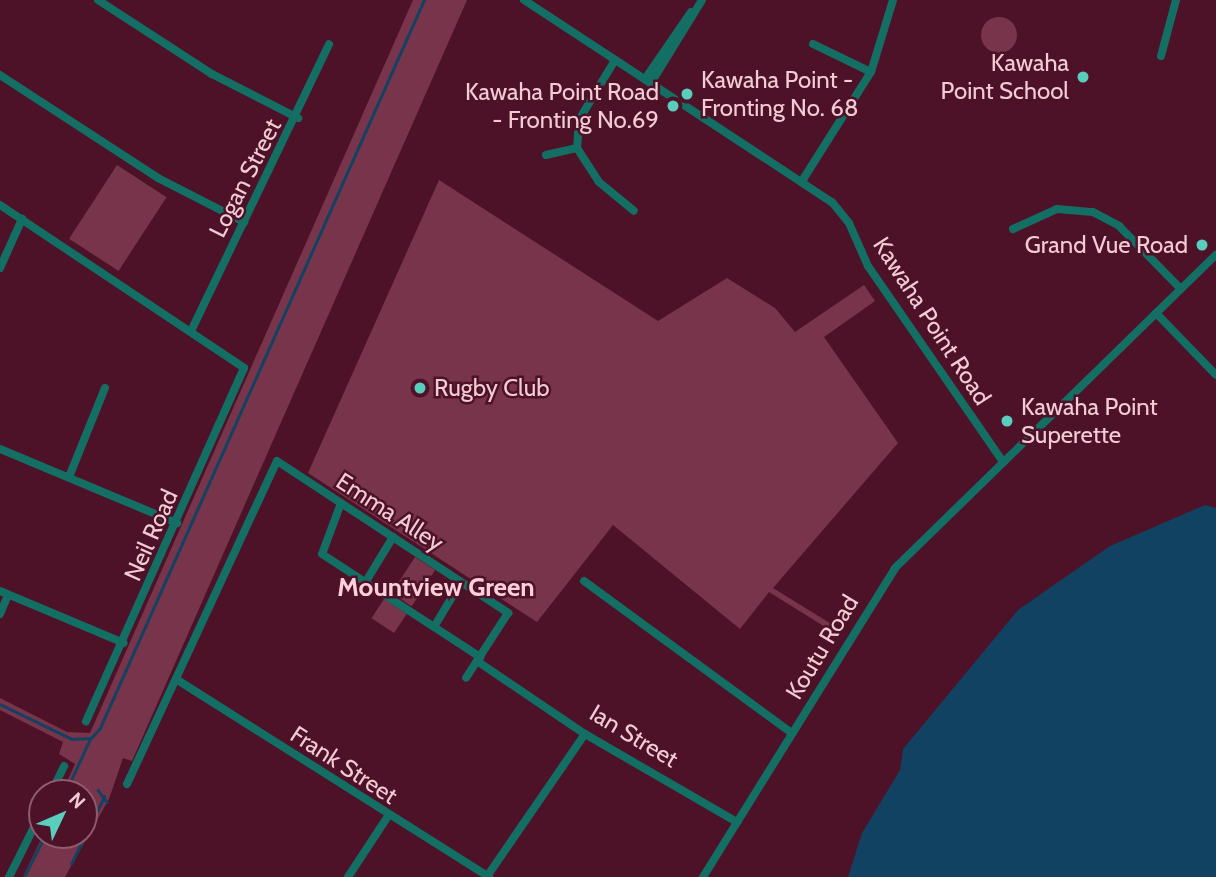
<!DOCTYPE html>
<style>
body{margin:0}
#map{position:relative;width:1216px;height:877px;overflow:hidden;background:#4d1228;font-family:Cabin,sans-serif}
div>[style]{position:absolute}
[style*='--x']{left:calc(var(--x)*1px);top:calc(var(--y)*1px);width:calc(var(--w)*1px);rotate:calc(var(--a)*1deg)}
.green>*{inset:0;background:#78344a;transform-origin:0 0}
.round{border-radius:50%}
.water>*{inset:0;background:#124261}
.stream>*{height:2.5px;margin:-1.25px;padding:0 1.25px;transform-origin:1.25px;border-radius:1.25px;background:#124261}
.minor>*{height:8px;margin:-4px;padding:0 4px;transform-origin:4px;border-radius:4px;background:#136f64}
.dots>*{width:19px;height:19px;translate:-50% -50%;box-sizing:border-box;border:4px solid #4d1228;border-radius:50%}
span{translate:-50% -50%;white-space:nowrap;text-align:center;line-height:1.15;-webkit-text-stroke:5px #4d1228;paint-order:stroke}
.poi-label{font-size:24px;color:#f2cbd4}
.right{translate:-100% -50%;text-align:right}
.left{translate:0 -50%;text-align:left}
.street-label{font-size:24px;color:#f2cbd4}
.neighbourhood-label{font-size:26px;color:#fdcfda;font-weight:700}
.north{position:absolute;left:28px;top:779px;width:70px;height:70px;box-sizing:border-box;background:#4d1228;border:2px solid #8f5c6d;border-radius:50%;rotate:46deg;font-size:19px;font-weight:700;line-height:28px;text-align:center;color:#f2cbd4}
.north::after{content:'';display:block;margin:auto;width:24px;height:32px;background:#5acebd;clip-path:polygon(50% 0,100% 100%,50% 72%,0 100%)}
</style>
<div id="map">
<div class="green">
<div style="clip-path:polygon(413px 0,467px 0,132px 761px,123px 758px,109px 799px,65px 877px,23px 877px,43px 835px,84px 835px,84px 793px,62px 793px,75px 764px,59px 754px,63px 742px,0 710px,0 698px,67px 732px,90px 733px)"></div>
<div class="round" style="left:981px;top:17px;width:36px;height:36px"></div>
<div style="left:117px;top:165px;width:59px;height:88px;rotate:33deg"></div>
<div style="clip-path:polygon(439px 180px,658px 321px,727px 278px,775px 308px,795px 332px,864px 285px,875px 301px,824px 337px,898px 443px,773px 588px,841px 630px,838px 635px,769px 592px,740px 629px,613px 525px,537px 622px,308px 473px)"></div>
<div style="left:415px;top:557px;width:24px;height:43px;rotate:33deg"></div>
<div style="left:384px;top:599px;width:27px;height:23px;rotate:33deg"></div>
</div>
<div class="water">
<div style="clip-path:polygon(1205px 505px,1216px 508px,1216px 877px,848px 877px,862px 833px,900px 770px,903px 749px,1018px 610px,1110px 546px)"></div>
</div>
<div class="stream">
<div style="--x:0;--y:704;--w:80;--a:25.9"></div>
<div style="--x:72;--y:739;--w:19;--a:-3"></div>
<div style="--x:91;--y:738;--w:13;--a:-48"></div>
<div style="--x:100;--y:728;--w:797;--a:-66.01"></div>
<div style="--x:98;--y:790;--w:15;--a:53"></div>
<div style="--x:65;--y:793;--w:60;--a:-65.2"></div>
<div style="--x:71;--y:864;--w:75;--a:-63.8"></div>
<div style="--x:24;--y:877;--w:47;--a:-63.4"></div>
</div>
<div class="minor">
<div style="--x:98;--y:0;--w:136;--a:33"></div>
<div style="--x:212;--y:74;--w:97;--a:27.1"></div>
<div style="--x:524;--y:0;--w:368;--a:33.3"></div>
<div style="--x:832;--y:202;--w:27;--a:51"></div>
<div style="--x:849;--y:223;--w:47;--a:66.2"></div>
<div style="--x:868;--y:266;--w:238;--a:55.4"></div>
<div style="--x:813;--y:44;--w:64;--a:25.8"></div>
<div style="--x:1161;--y:56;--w:58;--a:-75"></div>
<div style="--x:615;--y:60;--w:70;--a:121"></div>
<div style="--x:579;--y:120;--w:28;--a:94"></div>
<div style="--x:577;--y:148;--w:40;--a:57.1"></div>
<div style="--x:599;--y:182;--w:45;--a:39.6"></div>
<div style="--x:0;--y:75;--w:189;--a:33.1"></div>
<div style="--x:158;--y:178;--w:97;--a:27.1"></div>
<div style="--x:645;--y:79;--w:81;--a:-55.5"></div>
<div style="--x:651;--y:83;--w:97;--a:-58.4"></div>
<div style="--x:546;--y:155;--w:32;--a:-13"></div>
<div style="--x:802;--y:181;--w:129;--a:-57.7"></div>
<div style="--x:871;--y:72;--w:75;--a:-73"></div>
<div style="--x:0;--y:205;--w:293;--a:33.7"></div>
<div style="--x:244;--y:368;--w:387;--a:114.1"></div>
<div style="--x:1013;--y:229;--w:48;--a:-24.4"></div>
<div style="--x:1057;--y:209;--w:36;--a:5"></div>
<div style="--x:1093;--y:212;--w:30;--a:28"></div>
<div style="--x:1119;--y:226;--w:88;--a:45.5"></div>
<div style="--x:0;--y:268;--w:54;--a:-65.8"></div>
<div style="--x:1156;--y:313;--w:86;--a:45.9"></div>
<div style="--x:192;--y:329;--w:316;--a:-64.3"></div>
<div style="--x:0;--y:449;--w:192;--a:22.7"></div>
<div style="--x:69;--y:477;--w:96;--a:-68"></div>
<div style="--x:341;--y:503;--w:54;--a:110.4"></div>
<div style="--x:322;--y:554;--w:189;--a:33.1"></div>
<div style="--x:584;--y:581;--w:258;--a:36.2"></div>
<div style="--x:365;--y:583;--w:54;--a:-58.7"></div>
<div style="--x:0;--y:591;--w:134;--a:22.8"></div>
<div style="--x:0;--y:614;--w:21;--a:-67"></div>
<div style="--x:434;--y:627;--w:52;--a:-59"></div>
<div style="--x:477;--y:661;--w:130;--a:34.1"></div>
<div style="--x:585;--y:734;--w:176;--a:30.1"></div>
<div style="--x:179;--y:681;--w:367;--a:32.3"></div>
<div style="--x:127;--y:784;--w:356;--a:-65.1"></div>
<div style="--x:277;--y:461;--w:277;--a:33.3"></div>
<div style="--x:508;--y:613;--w:77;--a:122.9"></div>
<div style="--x:51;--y:793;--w:30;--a:-64"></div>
<div style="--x:488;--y:875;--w:171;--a:-55.5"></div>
<div style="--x:9;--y:877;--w:74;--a:-63.4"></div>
<div style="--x:348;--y:877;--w:73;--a:-56.7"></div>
<div style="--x:703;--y:877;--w:364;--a:-58.1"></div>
<div style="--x:895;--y:568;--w:448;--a:-44.3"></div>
</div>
<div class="dots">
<div style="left:1083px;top:77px;background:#5acebd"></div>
<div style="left:687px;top:94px;background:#5acebd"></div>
<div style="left:673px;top:106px;background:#5acebd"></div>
<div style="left:1202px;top:245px;background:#5acebd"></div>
<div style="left:420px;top:388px;background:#5acebd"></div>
<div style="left:1007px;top:421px;background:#5acebd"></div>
</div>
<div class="poi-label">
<span class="right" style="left:1069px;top:77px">Kawaha<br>Point School</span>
<span class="left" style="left:701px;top:94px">Kawaha Point -<br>Fronting No. 68</span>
<span class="right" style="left:659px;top:106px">Kawaha Point Road<br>- Fronting No.69</span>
<span class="right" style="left:1188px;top:245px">Grand Vue Road</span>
<span class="left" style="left:434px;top:388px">Rugby Club</span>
<span class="left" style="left:1021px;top:421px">Kawaha Point<br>Superette</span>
</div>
<div class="street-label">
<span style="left:245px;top:178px;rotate:-63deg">Logan Street</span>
<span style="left:932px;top:321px;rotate:57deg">Kawaha Point Road</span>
<span style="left:390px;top:512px;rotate:33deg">Emma Alley</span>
<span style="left:151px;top:535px;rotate:-66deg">Neil Road</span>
<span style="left:822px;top:647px;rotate:-59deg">Koutu Road</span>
<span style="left:634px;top:736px;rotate:31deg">Ian Street</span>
<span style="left:344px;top:765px;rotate:33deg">Frank Street</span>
</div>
<div class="neighbourhood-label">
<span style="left:436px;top:588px">Mountview Green</span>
</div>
<div class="north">N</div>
</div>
